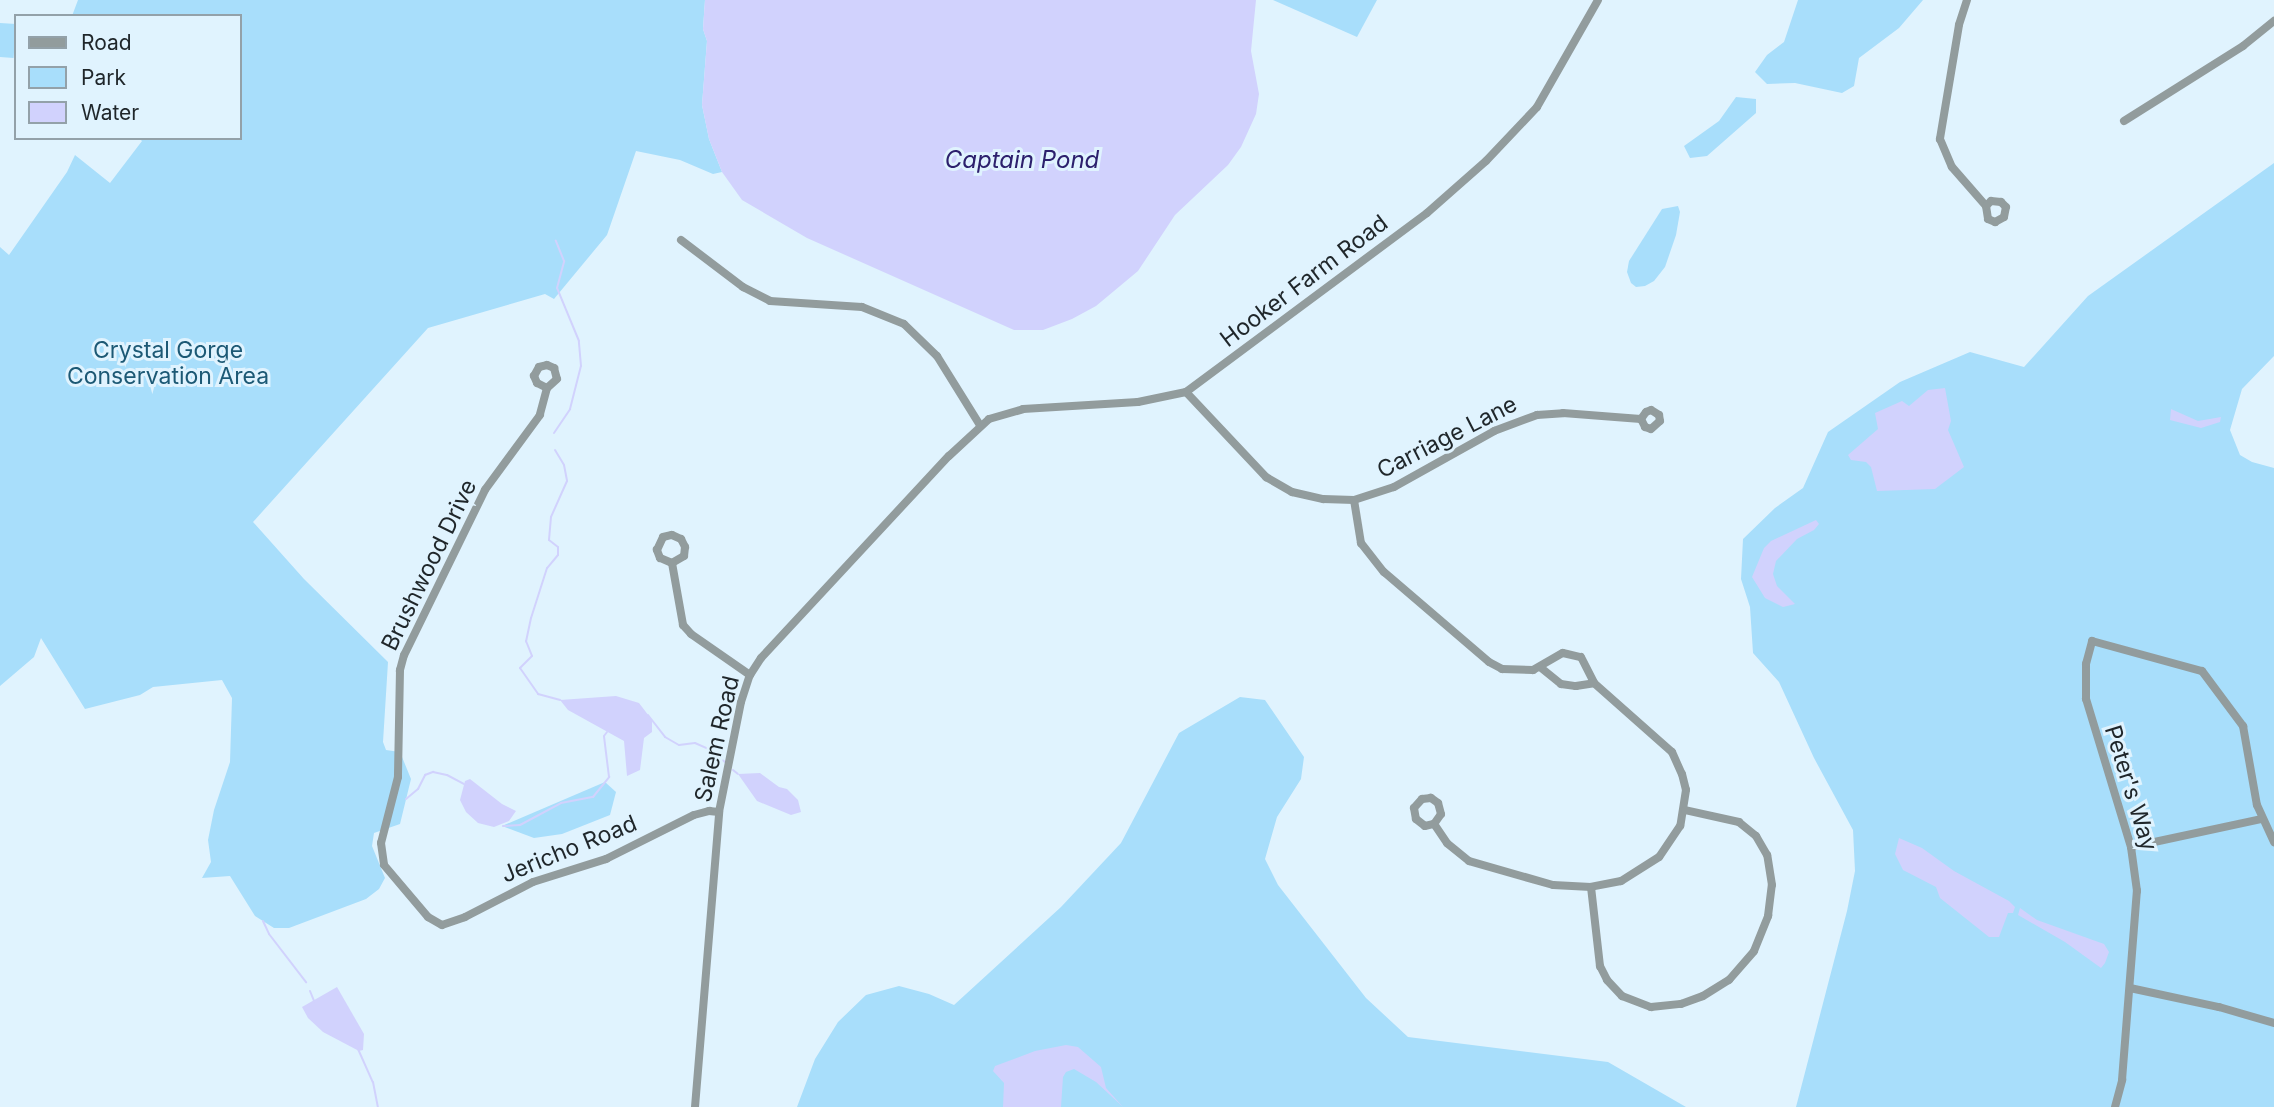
<!DOCTYPE html>
<style>
body{margin:0}
#map{position:relative;width:2274px;height:1107px;overflow:hidden;background:#e0f3fe;font-family:Inter,sans-serif}
div>[style]{position:absolute}
[style*='--x']{left:calc(var(--x)*1px);top:calc(var(--y)*1px);width:calc(var(--w)*1px);rotate:calc(var(--a)*1deg)}
.green>*{inset:0;background:#a8defb;transform-origin:0 0}
.water>*{inset:0;background:#d1d2fd}
.stream>*{height:2px;margin:-1px;padding:0 1px;transform-origin:1px;border-radius:1px;background:#d1d2fd}
.street>*{height:8px;margin:-4px;padding:0 4px;transform-origin:4px;border-radius:4px;background:#929c9d}
span{translate:-50% -50%;white-space:nowrap;text-align:center;line-height:1.15;-webkit-text-stroke:6px #e0f3fe;paint-order:stroke}
.street-label{font-size:23px;color:#1f262a}
.park-label{font-size:23px;color:#1c5975}
.water-label{font-size:24px;color:#2c206d;font-style:italic}
.legend{position:absolute;left:14px;top:14px;width:228px;height:126px;box-sizing:border-box;background:#e0f3fe;border:2px solid #93a1a9;margin:0;padding:9px 12px;list-style:none;font-size:21px;color:#1f262a}
.legend li{display:flex;align-items:center;gap:14px;height:35px}
.legend b{width:35px;border:2px solid #93a1a9}
</style>
<div id="map">
<div class="green">
<div style="clip-path:polygon(78px 0,705px 0,703px 29px,707px 41px,702px 105px,709px 139px,722px 172px,713px 174px,680px 160px,636px 151px,607px 235px,554px 299px,545px 294px,428px 328px,253px 522px,304px 579px,388px 662px,383px 742px,386px 750px,400px 752px,411px 779px,400px 824px,374px 833px,372px 846px,385px 878px,379px 889px,366px 899px,289px 928px,274px 928px,255px 916px,230px 876px,202px 878px,211px 862px,208px 840px,214px 810px,230px 762px,232px 698px,222px 680px,153px 687px,140px 695px,85px 709px,41px 638px,34px 657px,0 686px,0 247px,9px 255px,67px 172px,75px 155px,110px 183px,142px 141px,139px 138px,240px 138px,240px 16px,72px 16px)"></div>
<div style="clip-path:polygon(1273px 0,1377px 0,1357px 37px)"></div>
<div style="clip-path:polygon(1798px 0,1923px 0,1899px 28px,1859px 58px,1854px 86px,1842px 93px,1795px 83px,1767px 84px,1755px 72px,1767px 55px,1784px 42px)"></div>
<div style="left:0;top:23px;width:16px;height:34px;rotate:4deg"></div>
<div style="clip-path:polygon(1736px 97px,1756px 99px,1756px 113px,1707px 156px,1690px 158px,1684px 146px,1719px 121px)"></div>
<div style="clip-path:polygon(2274px 163px,2274px 356px,2242px 389px,2230px 430px,2240px 455px,2252px 462px,2274px 468px,2274px 1107px,1796px 1107px,1847px 911px,1855px 871px,1853px 830px,1814px 758px,1779px 682px,1753px 653px,1750px 607px,1741px 579px,1743px 539px,1775px 508px,1803px 488px,1828px 432px,1900px 382px,1970px 352px,2024px 367px,2088px 296px)"></div>
<div style="clip-path:polygon(1678px 206px,1680px 212px,1676px 235px,1665px 267px,1654px 281px,1645px 286px,1636px 287px,1631px 283px,1627px 272px,1629px 261px,1662px 209px)"></div>
<div style="clip-path:polygon(1240px 697px,1265px 700px,1304px 757px,1301px 779px,1277px 817px,1265px 859px,1278px 885px,1366px 998px,1408px 1037px,1608px 1062px,1686px 1107px,797px 1107px,815px 1059px,838px 1022px,866px 995px,899px 986px,929px 994px,954px 1005px,1061px 907px,1121px 843px,1179px 733px)"></div>
<div style="clip-path:polygon(605px 782px,616px 792px,610px 815px,562px 834px,534px 838px,502px 826px)"></div>
</div>
<div class="water">
<div style="clip-path:polygon(705px 0,1256px 0,1251px 51px,1259px 94px,1256px 114px,1241px 147px,1228px 165px,1175px 215px,1138px 271px,1096px 306px,1072px 319px,1043px 330px,1014px 330px,807px 238px,742px 200px,722px 172px,709px 139px,702px 105px,707px 41px,703px 29px)"></div>
<div style="clip-path:polygon(1945px 388px,1951px 421px,1948px 430px,1964px 467px,1935px 489px,1877px 491px,1871px 467px,1866px 462px,1851px 460px,1848px 455px,1878px 429px,1875px 413px,1902px 401px,1909px 406px,1928px 390px)"></div>
<div style="clip-path:polygon(2171px 409px,2198px 421px,2221px 417px,2220px 422px,2201px 428px,2170px 420px)"></div>
<div style="clip-path:polygon(1816px 520px,1819px 524px,1814px 530px,1797px 539px,1776px 561px,1773px 574px,1777px 586px,1795px 604px,1783px 607px,1765px 598px,1752px 577px,1764px 548px,1771px 541px)"></div>
<div style="clip-path:polygon(616px 696px,639px 703px,652px 720px,652px 732px,644px 738px,640px 770px,627px 776px,624px 741px,568px 710px,560px 700px)"></div>
<div style="clip-path:polygon(760px 773px,779px 787px,787px 789px,798px 800px,801px 812px,791px 815px,757px 801px,738px 774px)"></div>
<div style="clip-path:polygon(470px 779px,502px 804px,516px 811px,509px 821px,494px 827px,478px 823px,466px 812px,460px 800px,465px 781px)"></div>
<div style="clip-path:polygon(1899px 838px,1922px 848px,1954px 871px,2009px 901px,2015px 907px,2013px 913px,2008px 913px,1999px 937px,1989px 937px,1940px 898px,1936px 887px,1903px 870px,1895px 854px)"></div>
<div style="clip-path:polygon(2020px 908px,2037px 920px,2104px 944px,2109px 952px,2105px 963px,2101px 968px,2065px 942px,2018px 915px)"></div>
<div style="clip-path:polygon(337px 987px,364px 1034px,363px 1050px,359px 1051px,323px 1032px,308px 1018px,302px 1007px)"></div>
<div style="clip-path:polygon(1066px 1045px,1078px 1047px,1101px 1067px,1106px 1088px,1123px 1107px,1096px 1082px,1074px 1069px,1066px 1072px,1063px 1077px,1061px 1107px,1003px 1107px,1004px 1083px,993px 1071px,995px 1066px,1035px 1051px)"></div>
</div>
<div class="stream">
<div style="--x:554;--y:433;--w:29;--a:-56"></div>
<div style="--x:570;--y:409;--w:44;--a:-75.7"></div>
<div style="--x:581;--y:366;--w:25;--a:-95"></div>
<div style="--x:579;--y:341;--w:57;--a:-112.5"></div>
<div style="--x:557;--y:288;--w:28;--a:-75"></div>
<div style="--x:564;--y:261;--w:22;--a:-112"></div>
<div style="--x:555;--y:450;--w:17;--a:59"></div>
<div style="--x:564;--y:465;--w:16;--a:79"></div>
<div style="--x:567;--y:481;--w:39;--a:114"></div>
<div style="--x:551;--y:517;--w:23;--a:95"></div>
<div style="--x:549;--y:540;--w:11;--a:38"></div>
<div style="--x:558;--y:547;--w:8;--a:90"></div>
<div style="--x:558;--y:555;--w:17;--a:130"></div>
<div style="--x:547;--y:568;--w:52;--a:107.7"></div>
<div style="--x:531;--y:618;--w:24;--a:102"></div>
<div style="--x:526;--y:641;--w:16;--a:68"></div>
<div style="--x:532;--y:656;--w:17;--a:135"></div>
<div style="--x:520;--y:668;--w:32;--a:55"></div>
<div style="--x:538;--y:694;--w:23;--a:15"></div>
<div style="--x:648;--y:715;--w:28;--a:52"></div>
<div style="--x:665;--y:737;--w:16;--a:30"></div>
<div style="--x:679;--y:745;--w:16;--a:-7"></div>
<div style="--x:695;--y:743;--w:17;--a:24"></div>
<div style="--x:711;--y:750;--w:18;--a:41"></div>
<div style="--x:733;--y:770;--w:6;--a:39"></div>
<div style="--x:406;--y:799;--w:16;--a:-40"></div>
<div style="--x:418;--y:789;--w:16;--a:-63"></div>
<div style="--x:425;--y:775;--w:9;--a:-21"></div>
<div style="--x:433;--y:772;--w:14;--a:12"></div>
<div style="--x:447;--y:775;--w:19;--a:28"></div>
<div style="--x:503;--y:826;--w:17;--a:-3"></div>
<div style="--x:520;--y:825;--w:47;--a:-28.2"></div>
<div style="--x:561;--y:803;--w:33;--a:-11"></div>
<div style="--x:593;--y:797;--w:26;--a:-51"></div>
<div style="--x:609;--y:777;--w:41;--a:-97"></div>
<div style="--x:604;--y:736;--w:5;--a:-53"></div>
<div style="--x:263;--y:921;--w:14;--a:65"></div>
<div style="--x:269;--y:934;--w:61;--a:52.4"></div>
<div style="--x:310;--y:991;--w:11;--a:68"></div>
<div style="--x:358;--y:1049;--w:36;--a:66"></div>
<div style="--x:373;--y:1082;--w:25;--a:79"></div>
</div>
<div class="street">
<div style="--x:1967;--y:0;--w:26;--a:108"></div>
<div style="--x:1959;--y:25;--w:116;--a:99.5"></div>
<div style="--x:1940;--y:139;--w:30;--a:67"></div>
<div style="--x:1952;--y:167;--w:52;--a:48.9"></div>
<div style="--x:1986;--y:206;--w:13;--a:81"></div>
<div style="--x:1988;--y:219;--w:8;--a:23"></div>
<div style="--x:1995;--y:222;--w:10;--a:-29"></div>
<div style="--x:2004;--y:217;--w:10;--a:-79"></div>
<div style="--x:2006;--y:207;--w:7;--a:-135"></div>
<div style="--x:2001;--y:202;--w:10;--a:-174"></div>
<div style="--x:1991;--y:201;--w:7;--a:135"></div>
<div style="--x:2124;--y:121;--w:141;--a:-32.2"></div>
<div style="--x:2243;--y:46;--w:40;--a:-39"></div>
<div style="--x:681;--y:240;--w:78;--a:37.2"></div>
<div style="--x:743;--y:287;--w:30;--a:27"></div>
<div style="--x:770;--y:301;--w:92;--a:3.7"></div>
<div style="--x:862;--y:307;--w:45;--a:22"></div>
<div style="--x:904;--y:324;--w:46;--a:44.1"></div>
<div style="--x:937;--y:356;--w:81;--a:58.1"></div>
<div style="--x:547;--y:388;--w:11;--a:-153"></div>
<div style="--x:537;--y:383;--w:8;--a:-113"></div>
<div style="--x:534;--y:376;--w:10;--a:-61"></div>
<div style="--x:539;--y:367;--w:8;--a:-14"></div>
<div style="--x:547;--y:365;--w:8;--a:23"></div>
<div style="--x:554;--y:368;--w:11;--a:75"></div>
<div style="--x:557;--y:379;--w:13;--a:138"></div>
<div style="--x:547;--y:388;--w:28;--a:105"></div>
<div style="--x:540;--y:415;--w:93;--a:126.3"></div>
<div style="--x:485;--y:490;--w:184;--a:116.1"></div>
<div style="--x:404;--y:655;--w:16;--a:105"></div>
<div style="--x:400;--y:670;--w:107;--a:91.1"></div>
<div style="--x:398;--y:777;--w:68;--a:104.4"></div>
<div style="--x:381;--y:843;--w:22;--a:82"></div>
<div style="--x:384;--y:865;--w:68;--a:49.8"></div>
<div style="--x:428;--y:917;--w:16;--a:30"></div>
<div style="--x:442;--y:925;--w:24;--a:-19"></div>
<div style="--x:465;--y:917;--w:76;--a:-27.2"></div>
<div style="--x:533;--y:882;--w:77;--a:-17.5"></div>
<div style="--x:606;--y:859;--w:98;--a:-26.6"></div>
<div style="--x:694;--y:815;--w:16;--a:-15"></div>
<div style="--x:709;--y:811;--w:10;--a:6"></div>
<div style="--x:1186;--y:392;--w:117;--a:46.7"></div>
<div style="--x:1266;--y:477;--w:30;--a:30"></div>
<div style="--x:1292;--y:492;--w:32;--a:13"></div>
<div style="--x:1323;--y:499;--w:31;--a:2"></div>
<div style="--x:1354;--y:500;--w:42;--a:-18"></div>
<div style="--x:1394;--y:487;--w:115;--a:-29.2"></div>
<div style="--x:1494;--y:431;--w:46;--a:-20.4"></div>
<div style="--x:1537;--y:415;--w:26;--a:-4"></div>
<div style="--x:1563;--y:413;--w:78;--a:4.4"></div>
<div style="--x:1641;--y:419;--w:9;--a:63"></div>
<div style="--x:1645;--y:427;--w:6;--a:18"></div>
<div style="--x:1651;--y:429;--w:12;--a:-42"></div>
<div style="--x:1660;--y:421;--w:6;--a:-99"></div>
<div style="--x:1659;--y:415;--w:9;--a:-148"></div>
<div style="--x:1651;--y:410;--w:5;--a:158"></div>
<div style="--x:1646;--y:412;--w:9;--a:126"></div>
<div style="--x:1354;--y:500;--w:44;--a:80.8"></div>
<div style="--x:1361;--y:543;--w:37;--a:52"></div>
<div style="--x:1384;--y:572;--w:138;--a:40.6"></div>
<div style="--x:1489;--y:662;--w:15;--a:28"></div>
<div style="--x:1502;--y:669;--w:31;--a:2"></div>
<div style="--x:1533;--y:670;--w:34;--a:-30"></div>
<div style="--x:1563;--y:653;--w:18;--a:13"></div>
<div style="--x:1581;--y:657;--w:29;--a:63"></div>
<div style="--x:1594;--y:683;--w:104;--a:41.5"></div>
<div style="--x:1672;--y:752;--w:24;--a:66"></div>
<div style="--x:1682;--y:774;--w:16;--a:76"></div>
<div style="--x:1686;--y:790;--w:36;--a:99"></div>
<div style="--x:1680;--y:826;--w:37;--a:124"></div>
<div style="--x:1659;--y:857;--w:45;--a:147.7"></div>
<div style="--x:1621;--y:881;--w:31;--a:169"></div>
<div style="--x:1591;--y:887;--w:38;--a:-177"></div>
<div style="--x:1553;--y:885;--w:87;--a:-164.1"></div>
<div style="--x:1469;--y:861;--w:28;--a:-141"></div>
<div style="--x:1447;--y:843;--w:23;--a:-124"></div>
<div style="--x:1434;--y:824;--w:12;--a:-55"></div>
<div style="--x:1441;--y:814;--w:11;--a:-105"></div>
<div style="--x:1438;--y:803;--w:9;--a:-144"></div>
<div style="--x:1431;--y:798;--w:9;--a:174"></div>
<div style="--x:1422;--y:799;--w:12;--a:132"></div>
<div style="--x:1414;--y:808;--w:11;--a:80"></div>
<div style="--x:1416;--y:819;--w:11;--a:38"></div>
<div style="--x:1425;--y:826;--w:9;--a:-13"></div>
<div style="--x:672;--y:563;--w:13;--a:-157"></div>
<div style="--x:660;--y:558;--w:9;--a:-111"></div>
<div style="--x:657;--y:550;--w:14;--a:-65"></div>
<div style="--x:663;--y:537;--w:9;--a:-13"></div>
<div style="--x:672;--y:535;--w:10;--a:24"></div>
<div style="--x:681;--y:539;--w:9;--a:63"></div>
<div style="--x:685;--y:547;--w:9;--a:96"></div>
<div style="--x:684;--y:556;--w:14;--a:150"></div>
<div style="--x:672;--y:563;--w:63;--a:79.9"></div>
<div style="--x:683;--y:625;--w:12;--a:48"></div>
<div style="--x:691;--y:634;--w:72;--a:34.8"></div>
<div style="--x:1540;--y:667;--w:27;--a:39"></div>
<div style="--x:1561;--y:684;--w:15;--a:8"></div>
<div style="--x:1576;--y:686;--w:18;--a:-9"></div>
<div style="--x:2131;--y:847;--w:134;--a:-12.1"></div>
<div style="--x:1591;--y:887;--w:80;--a:83.5"></div>
<div style="--x:1600;--y:966;--w:16;--a:63"></div>
<div style="--x:1607;--y:980;--w:22;--a:47"></div>
<div style="--x:1622;--y:996;--w:31;--a:21"></div>
<div style="--x:1651;--y:1007;--w:30;--a:-6"></div>
<div style="--x:1681;--y:1004;--w:23;--a:-20"></div>
<div style="--x:1703;--y:996;--w:31;--a:-32"></div>
<div style="--x:1729;--y:980;--w:38;--a:-49"></div>
<div style="--x:1754;--y:951;--w:38;--a:-68"></div>
<div style="--x:1768;--y:916;--w:31;--a:-83"></div>
<div style="--x:1772;--y:885;--w:30;--a:-99"></div>
<div style="--x:1767;--y:855;--w:22;--a:-120"></div>
<div style="--x:1756;--y:836;--w:22;--a:-141"></div>
<div style="--x:1739;--y:822;--w:55;--a:-167.5"></div>
<div style="--x:2130;--y:988;--w:91;--a:12.1"></div>
<div style="--x:2219;--y:1007;--w:57;--a:16.2"></div>
<div style="--x:695;--y:1107;--w:296;--a:-85.3"></div>
<div style="--x:719;--y:812;--w:112;--a:-78.7"></div>
<div style="--x:741;--y:702;--w:28;--a:-72"></div>
<div style="--x:750;--y:675;--w:20;--a:-57"></div>
<div style="--x:761;--y:658;--w:276;--a:-47.1"></div>
<div style="--x:949;--y:456;--w:54;--a:-42.8"></div>
<div style="--x:989;--y:419;--w:35;--a:-16"></div>
<div style="--x:1023;--y:409;--w:115;--a:-3.5"></div>
<div style="--x:1138;--y:402;--w:49;--a:-11.8"></div>
<div style="--x:1186;--y:392;--w:300;--a:-36.6"></div>
<div style="--x:1427;--y:213;--w:79;--a:-41.4"></div>
<div style="--x:1486;--y:161;--w:74;--a:-46.6"></div>
<div style="--x:1537;--y:107;--w:123;--a:-60.3"></div>
<div style="--x:2115;--y:1107;--w:28;--a:-75"></div>
<div style="--x:2122;--y:1080;--w:190;--a:-85.5"></div>
<div style="--x:2137;--y:891;--w:44;--a:-97.8"></div>
<div style="--x:2131;--y:847;--w:155;--a:-106.9"></div>
<div style="--x:2086;--y:699;--w:35;--a:-90"></div>
<div style="--x:2086;--y:664;--w:24;--a:-75"></div>
<div style="--x:2092;--y:641;--w:114;--a:15.3"></div>
<div style="--x:2202;--y:671;--w:69;--a:53.3"></div>
<div style="--x:2243;--y:726;--w:80;--a:80"></div>
<div style="--x:2257;--y:805;--w:41;--a:65.3"></div>
</div>
<div class="street-label">
<span style="left:1304px;top:281px;rotate:-37deg">Hooker Farm Road</span>
<span style="left:1447px;top:437px;rotate:-27deg">Carriage Lane</span>
<span style="left:429px;top:565px;rotate:-64deg">Brushwood Drive</span>
<span style="left:717px;top:739px;rotate:-77deg">Salem Road</span>
<span style="left:2131px;top:788px;rotate:73deg">Peter's Way</span>
<span style="left:569px;top:849px;rotate:-22deg">Jericho Road</span>
</div>
<div class="park-label">
<span style="left:168px;top:363px">Crystal Gorge<br>Conservation Area</span>
</div>
<div class="water-label">
<span style="left:1022px;top:160px">Captain Pond</span>
</div>
<ul class="legend">
<li><b style="height:9px;background:#929c9d"></b>Road</li>
<li><b style="height:19px;background:#a8defb"></b>Park</li>
<li><b style="height:19px;background:#d1d2fd"></b>Water</li>
</ul>
</div>
